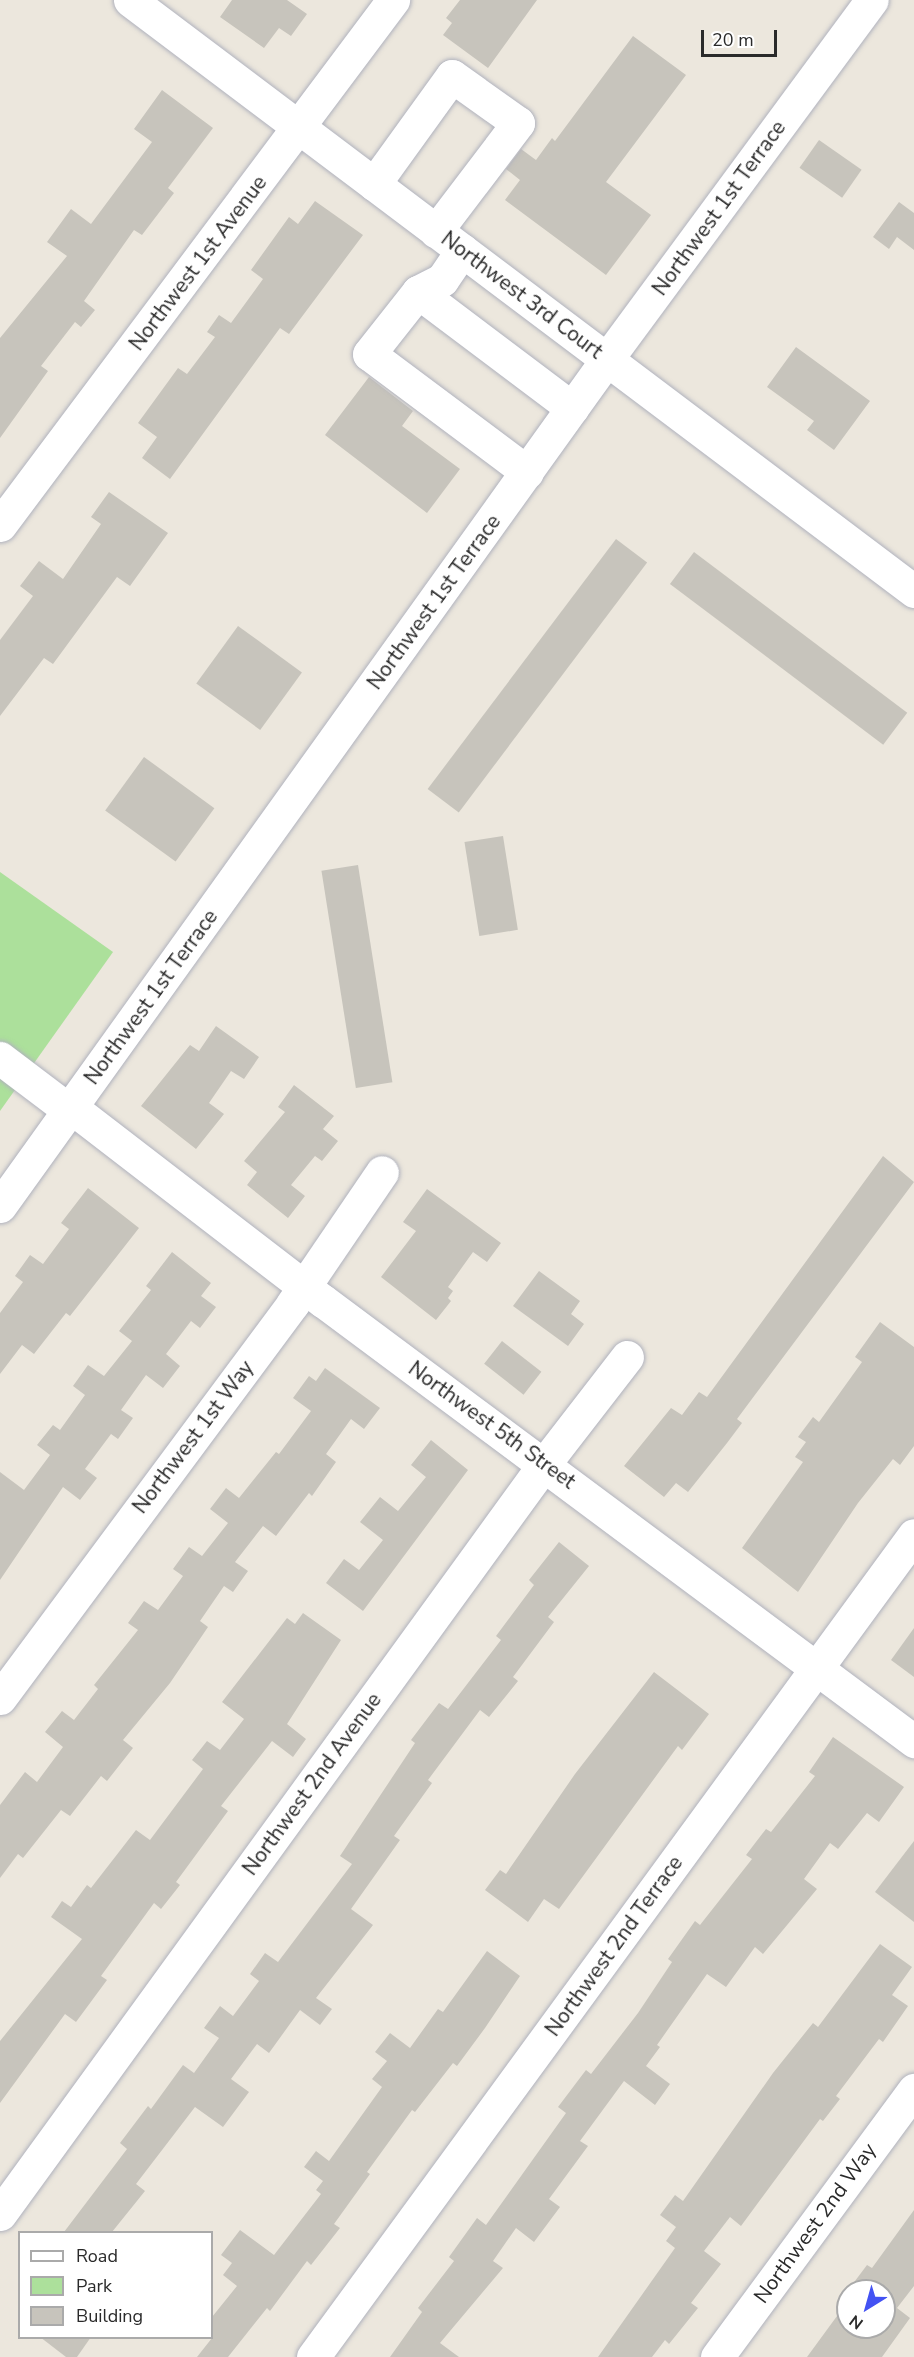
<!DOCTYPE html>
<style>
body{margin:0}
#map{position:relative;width:914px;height:2357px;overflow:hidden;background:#ece7dd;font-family:"Nunito Sans",sans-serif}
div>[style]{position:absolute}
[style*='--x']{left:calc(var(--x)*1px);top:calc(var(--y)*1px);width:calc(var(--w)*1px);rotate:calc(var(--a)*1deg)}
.green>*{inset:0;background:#ace09b}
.building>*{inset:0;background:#c7c4bc;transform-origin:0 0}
.roads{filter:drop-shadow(0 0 2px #b0b2bd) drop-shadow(0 0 2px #b0b2bd)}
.minor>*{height:33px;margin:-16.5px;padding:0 16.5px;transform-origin:16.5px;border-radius:16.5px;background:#fff}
span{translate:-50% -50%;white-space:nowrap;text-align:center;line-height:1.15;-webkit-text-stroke:4.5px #fff;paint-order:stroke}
.street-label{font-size:21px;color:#2a2a2a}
.legend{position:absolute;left:18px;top:2231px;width:195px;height:108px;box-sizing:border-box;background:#fff;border:2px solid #aaa;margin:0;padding:8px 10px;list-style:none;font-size:18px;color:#2a2a2a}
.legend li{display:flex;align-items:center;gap:12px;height:30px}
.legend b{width:30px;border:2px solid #aaa}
.north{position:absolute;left:836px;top:2279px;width:60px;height:60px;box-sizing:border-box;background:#fff;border:2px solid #aaa;border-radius:50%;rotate:217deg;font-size:16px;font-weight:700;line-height:24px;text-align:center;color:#2a2a2a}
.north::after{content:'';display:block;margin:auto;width:21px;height:27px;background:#4352f3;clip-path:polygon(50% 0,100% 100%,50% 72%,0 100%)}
.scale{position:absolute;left:701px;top:30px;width:76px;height:27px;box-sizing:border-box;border:3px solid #2a2a2a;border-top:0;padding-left:8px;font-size:18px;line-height:21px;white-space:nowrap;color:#2a2a2a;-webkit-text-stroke:4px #fff;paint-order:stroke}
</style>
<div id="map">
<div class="green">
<div style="clip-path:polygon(0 872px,113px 952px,0 1111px)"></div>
</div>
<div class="building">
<div style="clip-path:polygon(232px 0,287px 0,307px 14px,291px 36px,279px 28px,264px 48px,220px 17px)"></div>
<div style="clip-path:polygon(460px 0,537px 0,488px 68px,443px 35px,452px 23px,446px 18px)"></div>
<div style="clip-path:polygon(633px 36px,686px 75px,606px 182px,651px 215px,606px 275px,505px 200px,520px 180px,506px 169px,521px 149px,536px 160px,552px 138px,555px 141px)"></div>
<div style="clip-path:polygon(162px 90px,213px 128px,168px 188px,174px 193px,142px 235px,134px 230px,84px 301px,95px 310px,81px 327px,75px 322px,41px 366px,48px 371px,0 438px,0 338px,67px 256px,47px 242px,71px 209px,91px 224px,152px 142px,134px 129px)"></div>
<div style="left:819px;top:140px;width:52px;height:34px;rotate:35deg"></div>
<div style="clip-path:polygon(315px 201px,363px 235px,289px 334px,280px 328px,170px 479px,142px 458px,157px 437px,138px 423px,178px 368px,187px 374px,215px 337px,207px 332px,219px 315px,231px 323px,263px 279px,251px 270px,289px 217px,298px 224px)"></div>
<div style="clip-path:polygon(899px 202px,914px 213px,914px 250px,897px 237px,889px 249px,873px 237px)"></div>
<div style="clip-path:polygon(796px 347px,870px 401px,834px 450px,807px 430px,814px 421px,767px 387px)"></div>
<div style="clip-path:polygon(369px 377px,413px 411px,402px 426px,460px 469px,427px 513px,325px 435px)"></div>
<div style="clip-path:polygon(109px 492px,168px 533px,130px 586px,117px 577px,53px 664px,44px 658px,0 716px,0 640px,33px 596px,20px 586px,39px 561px,63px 579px,101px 524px,91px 517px)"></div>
<div style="left:616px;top:539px;width:39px;height:313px;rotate:37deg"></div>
<div style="left:694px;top:552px;width:267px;height:40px;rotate:37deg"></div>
<div style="left:238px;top:626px;width:79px;height:71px;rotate:36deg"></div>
<div style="left:144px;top:757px;width:87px;height:66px;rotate:36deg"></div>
<div style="left:503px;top:836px;width:95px;height:39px;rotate:81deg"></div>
<div style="left:358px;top:865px;width:220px;height:37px;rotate:81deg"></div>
<div style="clip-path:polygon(216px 1026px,259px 1057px,244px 1079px,231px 1071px,209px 1103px,224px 1114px,196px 1149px,141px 1106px,190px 1045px,199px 1051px)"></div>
<div style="clip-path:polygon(294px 1085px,334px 1116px,323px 1129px,338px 1141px,322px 1161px,315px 1156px,291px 1185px,305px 1196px,288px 1218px,247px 1185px,257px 1172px,244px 1161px,285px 1112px,278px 1107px)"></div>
<div style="clip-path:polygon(883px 1156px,914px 1182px,737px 1419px,742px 1423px,727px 1443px,688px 1492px,676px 1483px,664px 1497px,624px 1466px,671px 1408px,682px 1415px,699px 1392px,707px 1397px)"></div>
<div style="clip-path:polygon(88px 1188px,139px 1228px,70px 1316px,66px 1313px,34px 1354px,22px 1345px,0 1374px,0 1313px,23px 1282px,15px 1276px,30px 1255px,43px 1264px,69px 1229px,61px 1223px)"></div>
<div style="clip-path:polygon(427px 1189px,501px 1243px,487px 1262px,473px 1252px,448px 1287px,453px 1291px,448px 1298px,451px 1301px,436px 1320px,381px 1277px,416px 1231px,403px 1222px)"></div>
<div style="clip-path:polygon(172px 1252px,211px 1283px,201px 1296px,216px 1307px,200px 1328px,191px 1321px,166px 1354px,180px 1366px,163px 1388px,146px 1375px,121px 1410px,133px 1418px,118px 1439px,111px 1434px,85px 1469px,97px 1478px,80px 1500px,63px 1487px,0 1580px,0 1472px,24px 1490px,50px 1455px,37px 1445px,53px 1425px,60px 1430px,85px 1395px,73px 1386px,88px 1365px,104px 1376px,132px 1341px,119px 1331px,151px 1290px,146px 1286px)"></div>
<div style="clip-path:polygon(539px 1271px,580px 1301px,571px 1314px,584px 1324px,568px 1346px,513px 1306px)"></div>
<div style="clip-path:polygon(880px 1322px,914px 1347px,914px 1446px,900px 1465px,893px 1459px,858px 1503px,798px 1592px,742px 1548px,803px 1462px,795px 1457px,806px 1442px,798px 1437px,813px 1417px,819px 1422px,862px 1362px,855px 1357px)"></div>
<div style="left:502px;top:1341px;width:50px;height:29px;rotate:38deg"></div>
<div style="clip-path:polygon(325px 1368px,380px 1408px,364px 1429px,351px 1419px,326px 1454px,336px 1462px,312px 1496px,309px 1493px,276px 1536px,263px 1526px,235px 1562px,248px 1571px,233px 1592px,224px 1586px,200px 1621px,208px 1627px,170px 1683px,123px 1740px,133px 1748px,107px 1781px,101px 1776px,70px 1816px,61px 1810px,23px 1858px,18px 1854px,0 1878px,0 1805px,25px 1772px,37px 1782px,63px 1747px,45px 1732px,62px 1711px,74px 1720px,98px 1689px,94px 1685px,138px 1630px,128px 1623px,144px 1601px,158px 1610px,183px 1576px,173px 1569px,189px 1547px,202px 1556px,228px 1523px,210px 1509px,226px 1488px,239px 1498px,276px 1452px,279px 1454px,311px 1411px,293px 1398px,309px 1376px,316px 1381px)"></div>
<div style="clip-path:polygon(431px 1440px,468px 1470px,363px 1611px,326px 1583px,344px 1559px,359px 1570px,383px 1540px,360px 1522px,380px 1497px,398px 1511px,426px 1477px,411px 1465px)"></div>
<div style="clip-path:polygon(559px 1542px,589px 1566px,548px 1617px,554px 1622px,513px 1677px,518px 1681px,489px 1717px,480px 1710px,428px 1780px,432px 1783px,394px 1836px,400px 1840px,351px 1909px,373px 1925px,316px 1998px,332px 2009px,320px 2025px,300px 2010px,269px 2053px,257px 2044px,231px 2079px,249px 2092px,223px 2127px,195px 2107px,136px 2184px,145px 2191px,112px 2232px,64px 2232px,127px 2149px,120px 2143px,148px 2106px,151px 2109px,183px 2065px,194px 2073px,219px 2038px,204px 2028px,220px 2006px,233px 2016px,259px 1981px,250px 1974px,265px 1953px,278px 1962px,352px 1864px,340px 1856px,415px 1743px,411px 1740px,439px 1703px,448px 1709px,501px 1640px,496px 1636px,534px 1585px,529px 1580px)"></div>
<div style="clip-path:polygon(303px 1613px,341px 1640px,287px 1724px,306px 1739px,293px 1757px,272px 1741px,221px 1806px,228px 1811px,176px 1882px,180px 1885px,161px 1909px,154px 1903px,101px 1976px,107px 1980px,76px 2022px,65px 2014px,0 2103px,0 2041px,82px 1939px,51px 1917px,62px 1901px,71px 1907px,87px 1885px,91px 1888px,136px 1830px,150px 1840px,203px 1769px,192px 1760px,207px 1741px,220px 1750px,244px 1719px,222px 1702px,287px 1618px,295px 1624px)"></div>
<div style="clip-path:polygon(914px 1628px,914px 1677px,891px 1660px)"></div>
<div style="clip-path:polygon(654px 1672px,709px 1714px,682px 1750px,678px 1746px,559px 1909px,544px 1899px,528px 1922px,485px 1890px,500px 1870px,506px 1874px,575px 1774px)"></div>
<div style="clip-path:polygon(833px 1737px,904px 1787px,879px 1822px,867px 1813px,838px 1849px,830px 1843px,804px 1879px,817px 1889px,763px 1954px,755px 1947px,726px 1987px,707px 1974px,657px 2045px,660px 2047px,646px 2066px,670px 2084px,655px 2105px,624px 2081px,580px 2141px,588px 2146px,549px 2199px,560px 2207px,534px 2242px,516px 2228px,493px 2261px,503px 2268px,440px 2343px,459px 2357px,390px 2357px,422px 2312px,418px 2308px,454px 2261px,449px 2257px,477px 2218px,486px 2225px,566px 2113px,558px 2107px,586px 2070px,591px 2074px,638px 2013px,672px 1962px,668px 1959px,695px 1921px,700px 1925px,752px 1859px,746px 1855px,766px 1829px,771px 1832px,815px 1776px,809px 1772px)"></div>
<div style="clip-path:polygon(914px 1841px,914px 1922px,875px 1892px)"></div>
<div style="clip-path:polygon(880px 1944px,912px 1967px,892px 1995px,908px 2006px,883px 2042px,879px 2039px,836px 2096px,840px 2099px,823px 2121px,820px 2119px,741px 2226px,730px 2217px,704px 2251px,721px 2264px,691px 2303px,698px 2308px,669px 2344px,665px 2340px,652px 2357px,598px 2357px,675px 2248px,666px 2241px,676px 2227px,660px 2215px,675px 2195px,683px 2201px,773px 2073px,813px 2023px,818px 2027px)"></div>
<div style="clip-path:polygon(487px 1951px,520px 1976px,485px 2028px,457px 2066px,453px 2063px,415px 2112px,412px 2110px,367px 2172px,370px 2174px,334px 2224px,340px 2228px,311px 2265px,307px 2261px,270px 2311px,267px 2308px,228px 2357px,197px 2357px,212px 2338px,212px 2317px,237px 2286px,223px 2275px,232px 2263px,221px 2255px,240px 2230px,274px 2255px,321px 2194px,316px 2190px,323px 2181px,304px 2167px,316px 2151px,329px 2161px,382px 2087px,372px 2079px,387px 2061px,375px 2052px,390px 2033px,410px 2048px,438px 2009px,443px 2012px)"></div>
<div style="clip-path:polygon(914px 2210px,914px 2286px,897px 2308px,910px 2318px,882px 2357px,807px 2357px,848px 2301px,848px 2327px,884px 2327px,884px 2291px,855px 2291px,852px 2285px,867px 2265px,872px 2268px)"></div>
<div style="clip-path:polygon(40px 2337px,91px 2337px,77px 2357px,66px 2357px)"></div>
</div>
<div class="roads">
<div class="minor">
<div style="--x:130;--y:0;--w:982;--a:37.01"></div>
<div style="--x:374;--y:184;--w:133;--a:-54.2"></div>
<div style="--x:452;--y:76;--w:81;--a:35.5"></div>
<div style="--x:518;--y:123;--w:136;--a:127.2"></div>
<div style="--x:418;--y:292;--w:27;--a:-27"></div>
<div style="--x:442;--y:280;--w:36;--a:-56"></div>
<div style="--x:527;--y:472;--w:197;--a:-143.2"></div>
<div style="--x:369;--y:354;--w:79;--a:-51.7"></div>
<div style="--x:418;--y:292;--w:193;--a:37"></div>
<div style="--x:0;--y:525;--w:656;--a:-53.18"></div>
<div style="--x:0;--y:1058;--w:88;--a:37.1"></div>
<div style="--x:72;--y:1108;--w:317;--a:37.6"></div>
<div style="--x:323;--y:1301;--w:737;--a:36.67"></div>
<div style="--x:0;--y:1206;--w:1042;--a:-54.37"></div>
<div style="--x:607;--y:359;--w:446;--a:-53.6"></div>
<div style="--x:0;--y:1698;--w:492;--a:-53.4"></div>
<div style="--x:293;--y:1303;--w:158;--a:-55.8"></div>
<div style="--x:0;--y:2214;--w:928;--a:-54.03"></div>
<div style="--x:545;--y:1463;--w:134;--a:-52.3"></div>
<div style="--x:313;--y:2357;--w:1018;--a:-53.83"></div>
<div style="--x:717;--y:2357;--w:332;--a:-53.6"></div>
</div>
</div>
<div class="street-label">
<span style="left:719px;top:208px;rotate:-54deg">Northwest 1st Terrace</span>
<span style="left:198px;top:263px;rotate:-53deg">Northwest 1st Avenue</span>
<span style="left:522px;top:295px;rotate:37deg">Northwest 3rd Court</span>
<span style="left:434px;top:602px;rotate:-54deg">Northwest 1st Terrace</span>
<span style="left:151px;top:997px;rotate:-54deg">Northwest 1st Terrace</span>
<span style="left:492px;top:1425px;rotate:36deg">Northwest 5th Street</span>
<span style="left:193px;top:1437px;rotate:-53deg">Northwest 1st Way</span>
<span style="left:312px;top:1784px;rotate:-54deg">Northwest 2nd Avenue</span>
<span style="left:614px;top:1946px;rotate:-54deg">Northwest 2nd Terrace</span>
<span style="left:815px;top:2223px;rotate:-54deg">Northwest 2nd Way</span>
</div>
<ul class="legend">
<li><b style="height:8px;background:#fff"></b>Road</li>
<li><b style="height:16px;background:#ace09b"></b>Park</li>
<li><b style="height:16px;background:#c7c4bc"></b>Building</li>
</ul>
<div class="north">N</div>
<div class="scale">20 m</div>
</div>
